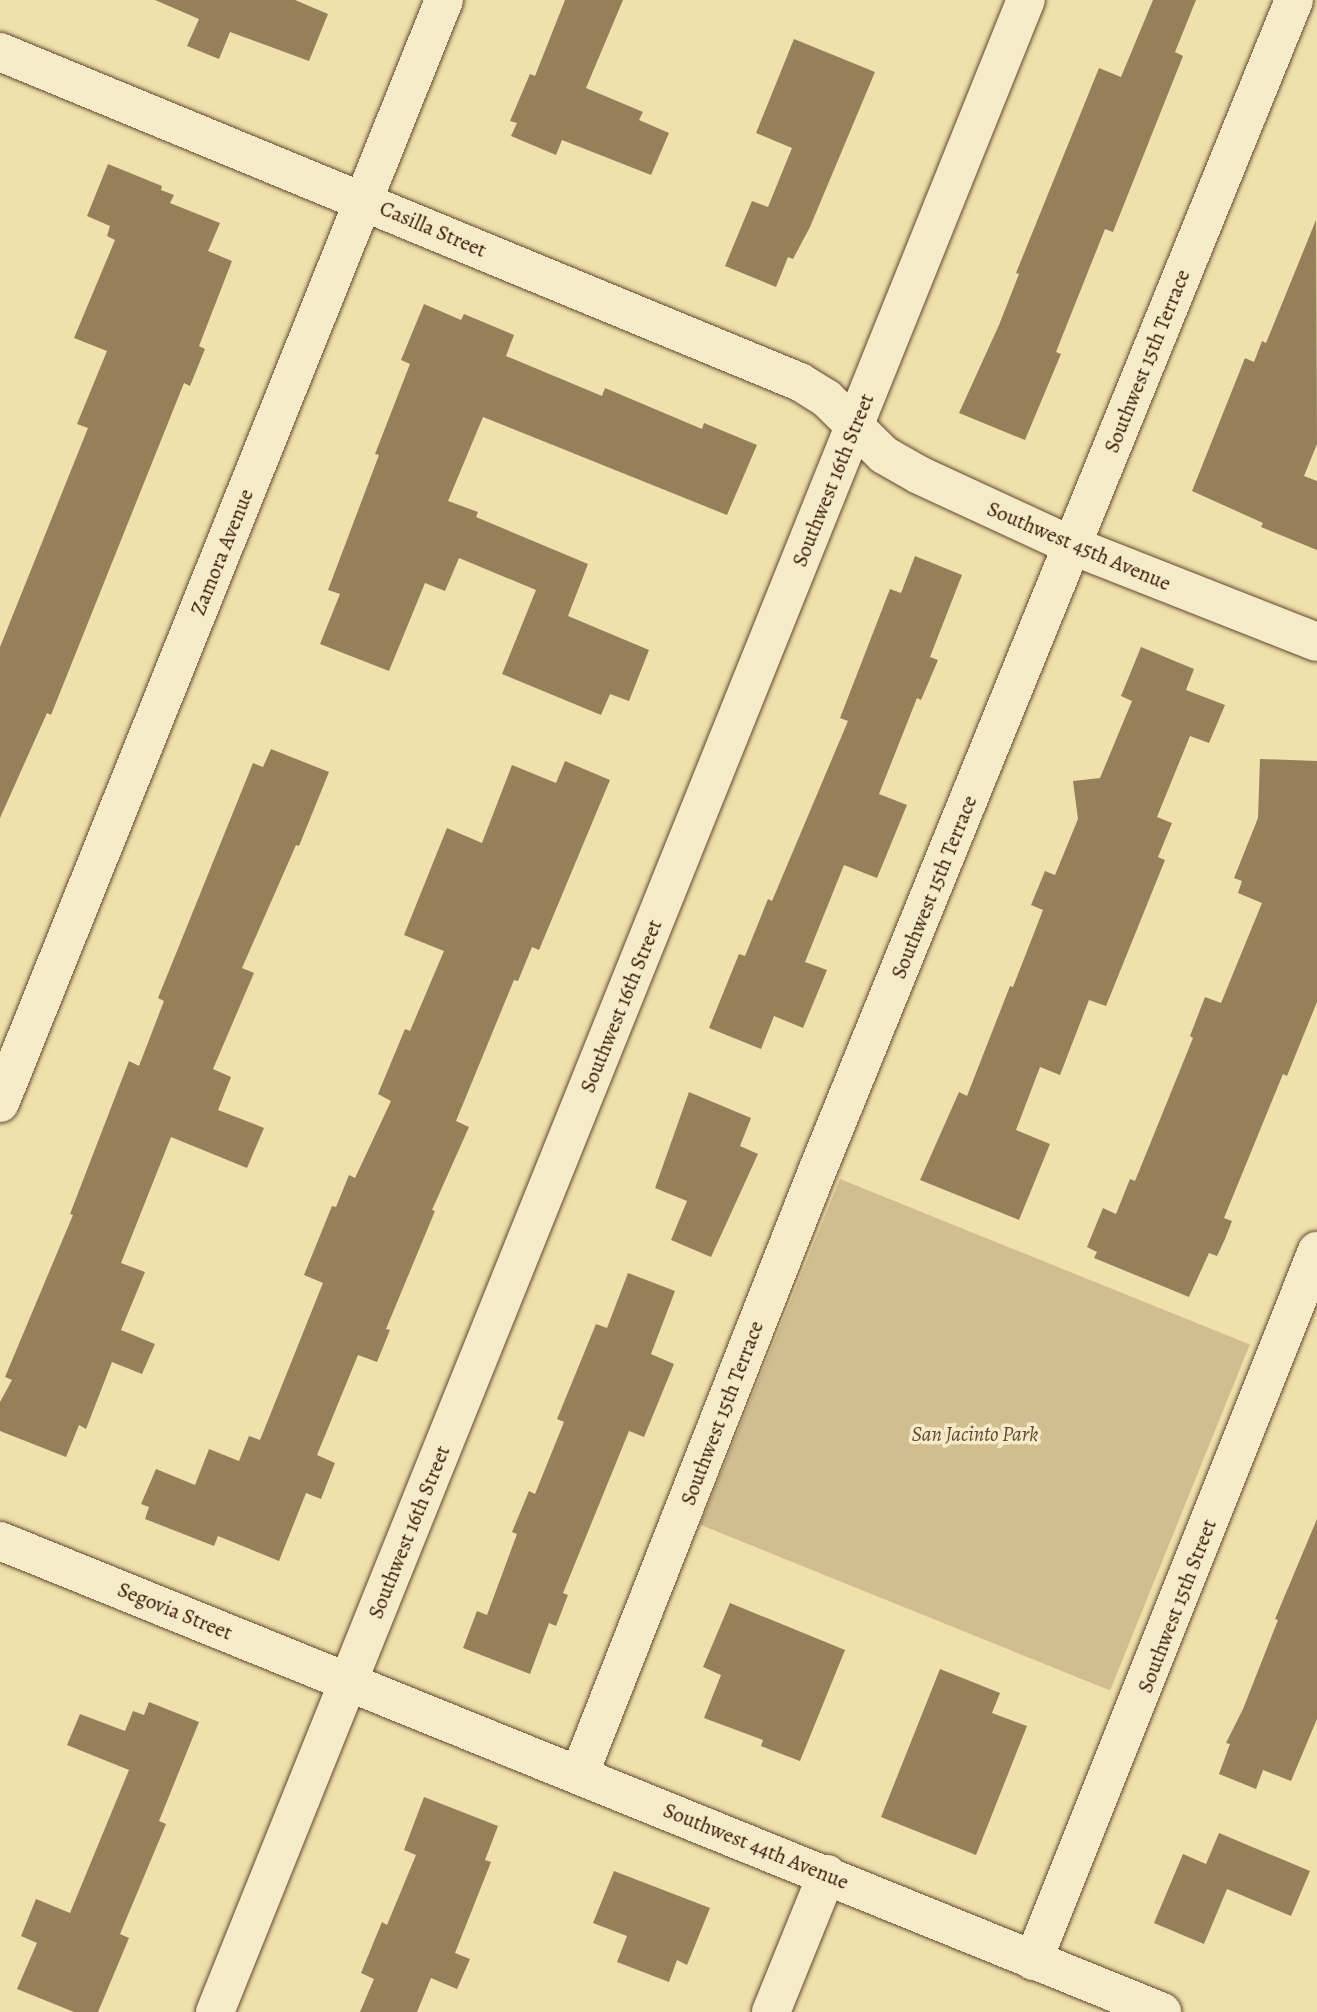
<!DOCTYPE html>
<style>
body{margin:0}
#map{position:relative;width:1317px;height:2012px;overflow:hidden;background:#efe0ac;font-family:Alegreya,serif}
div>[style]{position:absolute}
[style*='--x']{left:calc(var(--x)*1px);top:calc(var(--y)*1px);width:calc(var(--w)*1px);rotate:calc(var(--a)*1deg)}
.green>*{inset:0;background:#d0be90;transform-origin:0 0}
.building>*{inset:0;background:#96805c}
.roads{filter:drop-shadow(0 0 2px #64492f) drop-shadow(0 0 2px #64492f)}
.street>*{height:38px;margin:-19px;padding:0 19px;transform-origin:19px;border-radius:19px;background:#f5ebc9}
span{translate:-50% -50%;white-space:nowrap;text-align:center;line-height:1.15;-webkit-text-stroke:7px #f5ebc9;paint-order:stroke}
.street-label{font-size:21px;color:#361705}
.park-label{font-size:21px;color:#64492f;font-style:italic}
</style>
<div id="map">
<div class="green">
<div style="left:840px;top:1179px;width:442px;height:373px;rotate:22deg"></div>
</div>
<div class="building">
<div style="clip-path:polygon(155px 0,295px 0,328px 14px,309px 61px,230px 32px,219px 59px,187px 46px,199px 19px)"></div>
<div style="clip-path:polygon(565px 0,623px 0,586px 88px,643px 112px,639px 120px,669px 133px,651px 175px,562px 140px,556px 155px,511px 136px,517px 123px,510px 121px,530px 74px,535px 76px)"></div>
<div style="clip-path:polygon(1153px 0,1196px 0,1175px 52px,1183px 56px,1113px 232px,1105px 229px,1056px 352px,1061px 354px,1025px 440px,959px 413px,999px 325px,1019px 274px,1016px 273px,1099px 68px,1121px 77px)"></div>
<div style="clip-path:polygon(794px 39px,875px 72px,810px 227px,793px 259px,788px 257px,776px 287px,725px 266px,752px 201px,768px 207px,792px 148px,756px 133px)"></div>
<div style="clip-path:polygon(108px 164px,162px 186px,161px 190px,174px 195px,170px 203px,220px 223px,208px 251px,232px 261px,199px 346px,205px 349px,190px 386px,184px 383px,51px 715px,47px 713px,0 818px,0 647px,88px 428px,77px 424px,107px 351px,74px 338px,115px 240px,107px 236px,110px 226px,87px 216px)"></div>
<div style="clip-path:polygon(1316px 220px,1317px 444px,1304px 476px,1317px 481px,1317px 550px,1261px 527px,1263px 523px,1192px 491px,1245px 358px,1254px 362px,1262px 341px,1266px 343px)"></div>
<div style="clip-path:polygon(424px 304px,461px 320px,464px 314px,514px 335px,506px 356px,602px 396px,605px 388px,702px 429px,704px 423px,757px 445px,727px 515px,483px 417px,448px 501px,478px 512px,476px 517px,588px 564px,568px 616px,649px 650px,629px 701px,610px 694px,601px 715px,502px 674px,536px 590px,459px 558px,445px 591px,425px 583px,389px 671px,320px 644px,340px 594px,328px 590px,379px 455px,375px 454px,410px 364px,401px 360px)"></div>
<div style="clip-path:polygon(915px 556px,962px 575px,930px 657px,938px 660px,921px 700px,917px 698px,879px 794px,907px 805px,877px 878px,844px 865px,805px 962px,827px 970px,803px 1028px,774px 1016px,761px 1049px,709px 1028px,739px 954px,745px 956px,768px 899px,772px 901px,848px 721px,840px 718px,890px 589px,901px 593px)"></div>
<div style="clip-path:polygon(1141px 647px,1194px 669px,1186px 690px,1225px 705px,1209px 743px,1190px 736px,1157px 817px,1172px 823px,1158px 857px,1165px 860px,1106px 1006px,1089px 1000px,1060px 1075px,1040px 1067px,1016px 1130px,1050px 1144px,1019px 1220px,920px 1180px,959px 1092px,967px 1096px,1010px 986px,1013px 987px,1043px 910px,1031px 905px,1045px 871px,1055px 875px,1078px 819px,1073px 781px,1100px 778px,1132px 701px,1121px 696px)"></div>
<div style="clip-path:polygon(271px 749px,329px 772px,299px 846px,296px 845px,242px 968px,254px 973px,213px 1069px,231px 1077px,218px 1110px,264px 1128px,247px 1168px,171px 1137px,121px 1263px,145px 1272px,121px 1330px,155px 1344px,142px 1374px,112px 1362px,86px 1429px,79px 1425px,66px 1457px,0 1431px,0 1402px,12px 1380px,5px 1377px,73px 1215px,70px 1214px,129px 1061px,139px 1066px,164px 1001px,158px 998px,253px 763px,263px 767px)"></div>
<div style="clip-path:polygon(1260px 759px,1317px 761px,1317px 1002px,1287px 1076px,1283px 1074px,1224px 1218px,1232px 1221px,1225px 1239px,1217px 1256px,1209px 1253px,1189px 1297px,1094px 1258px,1097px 1252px,1087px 1247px,1103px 1208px,1116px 1214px,1130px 1179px,1135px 1181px,1193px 1038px,1190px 1036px,1205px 997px,1221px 1003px,1262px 903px,1238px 893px,1242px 881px,1234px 878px,1258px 818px)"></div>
<div style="clip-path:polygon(565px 761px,610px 780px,539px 950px,532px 947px,518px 981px,514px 980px,456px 1121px,469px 1127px,432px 1210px,435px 1211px,386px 1329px,390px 1330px,377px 1362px,358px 1355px,317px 1455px,335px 1463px,321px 1499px,306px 1493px,279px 1561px,218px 1536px,214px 1546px,145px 1519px,149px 1507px,141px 1504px,156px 1469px,195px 1485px,209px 1449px,239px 1461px,249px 1436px,260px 1440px,323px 1283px,304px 1275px,332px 1206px,336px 1207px,349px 1175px,355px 1178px,391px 1101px,378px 1094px,405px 1029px,410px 1031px,444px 951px,404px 935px,447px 828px,482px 843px,512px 765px,556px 783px)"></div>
<div style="clip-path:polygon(689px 1092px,751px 1118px,740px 1146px,758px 1154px,711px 1257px,671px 1240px,687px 1201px,655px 1188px)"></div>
<div style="clip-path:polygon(628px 1273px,675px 1291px,651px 1354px,674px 1364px,644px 1437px,629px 1431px,563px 1593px,568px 1595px,556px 1626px,549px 1623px,530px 1674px,463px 1648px,477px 1611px,487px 1615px,517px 1534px,512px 1532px,529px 1491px,535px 1494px,564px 1422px,557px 1419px,596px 1324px,607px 1328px)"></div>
<div style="clip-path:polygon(1317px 1519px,1317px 1719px,1291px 1781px,1263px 1770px,1256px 1789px,1219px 1774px,1230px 1744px,1226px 1743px,1243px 1709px,1278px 1620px,1275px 1619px)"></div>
<div style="clip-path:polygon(730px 1603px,845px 1650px,800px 1761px,761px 1746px,763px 1740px,704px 1718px,721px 1675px,703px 1667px)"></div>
<div style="clip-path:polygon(940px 1669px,1000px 1693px,992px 1713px,1027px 1726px,976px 1855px,881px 1817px)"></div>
<div style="clip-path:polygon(149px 1702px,199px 1722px,159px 1821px,166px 1824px,120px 1934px,129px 1938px,98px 2012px,74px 2012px,17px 1989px,37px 1943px,21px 1936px,36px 1899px,70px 1913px,129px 1770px,67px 1745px,80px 1714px,125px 1731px,133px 1711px,144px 1715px)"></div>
<div style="clip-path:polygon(424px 1797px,498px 1826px,485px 1860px,491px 1862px,455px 1953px,470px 1959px,457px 1989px,431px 1978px,417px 2012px,360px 2012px,374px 1979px,361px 1973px,382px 1922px,387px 1925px,416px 1855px,404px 1850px)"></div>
<div style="clip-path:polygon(1219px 1833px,1310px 1871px,1291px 1916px,1227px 1889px,1204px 1944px,1154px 1923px,1183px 1854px,1206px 1864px)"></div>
<div style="clip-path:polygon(614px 1871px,710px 1908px,687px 1965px,677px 1960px,669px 1982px,617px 1962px,627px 1936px,593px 1923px)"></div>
</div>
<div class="roads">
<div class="street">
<div style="--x:0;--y:52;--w:865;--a:22.42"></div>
<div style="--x:800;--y:382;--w:31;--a:32"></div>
<div style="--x:826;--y:398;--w:81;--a:44.5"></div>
<div style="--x:884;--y:455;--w:40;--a:29.7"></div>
<div style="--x:919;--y:475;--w:170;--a:24.8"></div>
<div style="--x:1073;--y:546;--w:262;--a:21.5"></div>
<div style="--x:0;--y:1103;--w:1189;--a:-68.07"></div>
<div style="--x:0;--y:1541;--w:1254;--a:22.06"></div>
<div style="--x:579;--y:1775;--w:651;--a:-68.48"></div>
<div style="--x:818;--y:1169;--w:1262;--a:-67.84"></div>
<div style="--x:1033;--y:1961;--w:765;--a:-68.2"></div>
<div style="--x:215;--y:2012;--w:2169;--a:-68.05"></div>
<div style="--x:771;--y:2012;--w:149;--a:-67.9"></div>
</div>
</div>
<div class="street-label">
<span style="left:433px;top:229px;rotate:23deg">Casilla Street</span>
<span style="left:1147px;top:361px;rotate:-68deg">Southwest 15th Terrace</span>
<span style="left:833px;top:480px;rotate:-68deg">Southwest 16th Street</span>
<span style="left:1079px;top:546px;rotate:23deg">Southwest 45th Avenue</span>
<span style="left:222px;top:552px;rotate:-68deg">Zamora Avenue</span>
<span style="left:934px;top:887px;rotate:-68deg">Southwest 15th Terrace</span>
<span style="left:621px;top:1006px;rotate:-68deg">Southwest 16th Street</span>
<span style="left:722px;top:1413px;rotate:-69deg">Southwest 15th Terrace</span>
<span style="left:409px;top:1532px;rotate:-68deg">Southwest 16th Street</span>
<span style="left:1177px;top:1606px;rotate:-69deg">Southwest 15th Street</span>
<span style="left:175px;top:1611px;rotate:22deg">Segovia Street</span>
<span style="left:756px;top:1846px;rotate:22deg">Southwest 44th Avenue</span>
</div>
<div class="park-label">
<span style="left:975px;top:1434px">San Jacinto Park</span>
</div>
</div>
